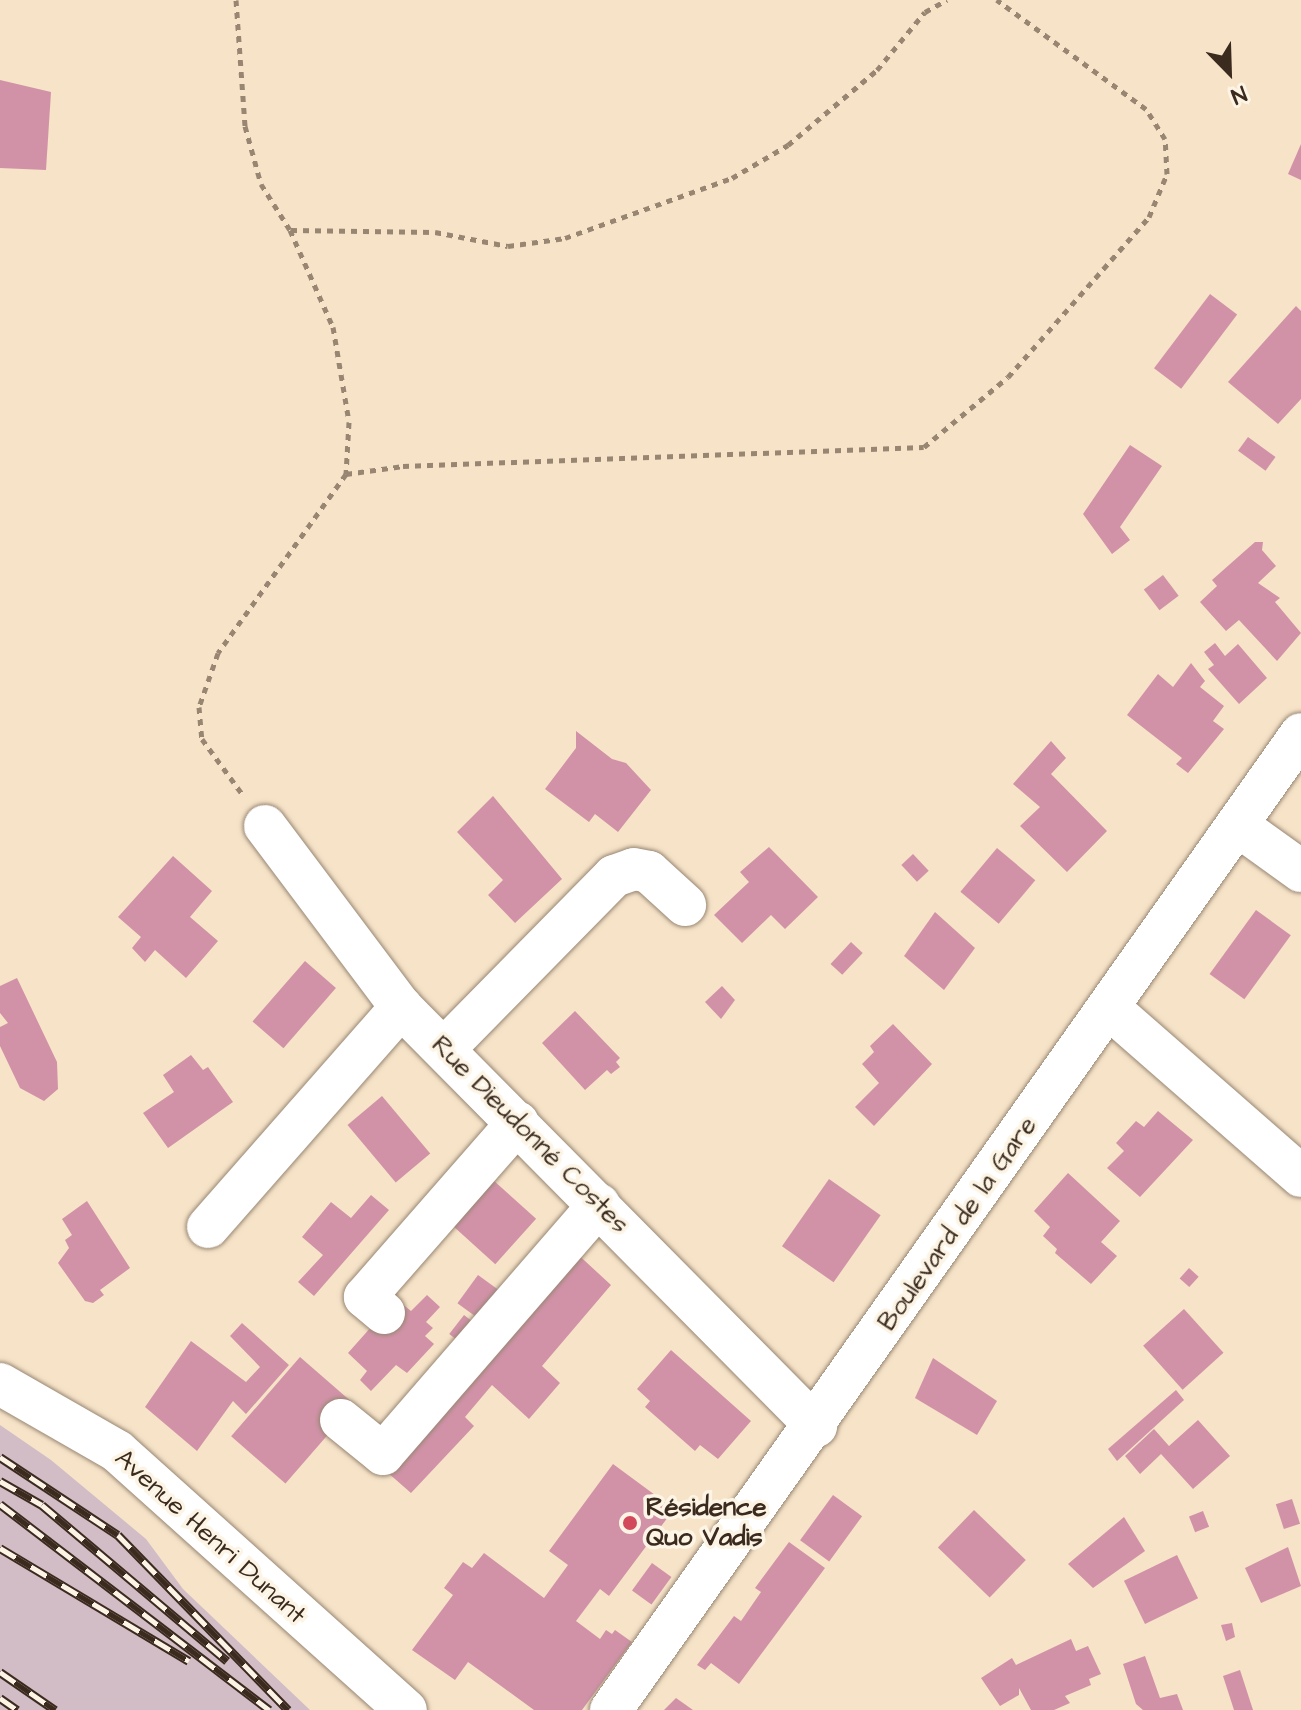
<!DOCTYPE html>
<meta charset="utf-8">
<style>
body{margin:0}
#map{position:relative;width:1301px;height:1710px;overflow:hidden;background:#f6e3c8;font-family:"Architects Daughter",sans-serif}
div>[style]{position:absolute}
[style*='--x']{left:calc(var(--x)*1px);top:calc(var(--y)*1px);width:calc(var(--w)*1px);rotate:calc(var(--a)*1deg)}
.industrial>*{inset:0;background:#d2bdc7}
.building>*{inset:0;background:#d192a8;transform-origin:0 0}
.path>*{height:5px;margin-top:-2.5px;transform-origin:0;background:repeating-linear-gradient(90deg,#988673 0 6px,transparent 0 12px)}
.roads{filter:drop-shadow(0 0 2px #988673) drop-shadow(0 0 2px #988673)}
.minor>*{height:42px;margin:-21px;padding:0 21px;transform-origin:21px;border-radius:21px;background:#fff}
.rail>*{height:9px;margin-top:-4.5px;transform-origin:0;background:repeating-linear-gradient(90deg,#fcf5e5 0 18px,#3b2a1e 0 36px);box-sizing:border-box;border-block:2px solid #3b2a1e}
.dots>*{width:22px;height:22px;translate:-50% -50%;box-sizing:border-box;border:4px solid #fcf5e5;border-radius:50%}
span{translate:-50% -50%;white-space:nowrap;text-align:center;line-height:1.15;-webkit-text-stroke:7px #fcf5e5;paint-order:stroke}
.street-label{font-size:26px;color:#3b2a1e}
.poi-label{font-size:26px;color:#3b2a1e;font-weight:700}
.left{translate:0 -50%;text-align:left}
.north{position:absolute;left:1189px;top:32px;width:80px;height:80px;-webkit-text-stroke:6px #fcf5e5;paint-order:stroke;rotate:157deg;font-size:22px;font-weight:700;line-height:32px;text-align:center;color:#3b2a1e}
.north::after{content:'';display:block;margin:auto;width:28px;height:36px;background:#3b2a1e;clip-path:polygon(50% 0,100% 100%,50% 72%,0 100%)}
</style>
<div id="map">
<div class="industrial">
<div style="clip-path:polygon(0 1425px,51px 1460px,146px 1539px,183px 1589px,310px 1710px,0 1710px)"></div>
</div>
<div class="building">
<div style="clip-path:polygon(0 80px,51px 92px,46px 170px,0 168px)"></div>
<div style="clip-path:polygon(1301px 144px,1301px 180px,1288px 174px)"></div>
<div style="left:1210px;top:294px;width:34px;height:93px;rotate:37deg"></div>
<div style="clip-path:polygon(1296px 306px,1301px 311px,1301px 399px,1278px 424px,1228px 382px)"></div>
<div style="left:1248px;top:437px;width:34px;height:17px;rotate:36deg"></div>
<div style="clip-path:polygon(1130px 445px,1162px 466px,1120px 527px,1130px 540px,1112px 554px,1083px 514px)"></div>
<div style="clip-path:polygon(1255px 542px,1263px 542px,1262px 550px,1276px 566px,1258px 583px,1280px 598px,1275px 602px,1301px 633px,1277px 661px,1239px 620px,1226px 631px,1200px 602px,1217px 586px,1212px 580px)"></div>
<div style="left:1163px;top:575px;width:26px;height:24px;rotate:53deg"></div>
<div style="clip-path:polygon(1215px 643px,1225px 656px,1238px 644px,1267px 678px,1239px 704px,1208px 669px,1214px 665px,1204px 652px)"></div>
<div style="clip-path:polygon(1191px 663px,1205px 681px,1200px 687px,1224px 706px,1213px 721px,1224px 729px,1188px 773px,1176px 764px,1182px 758px,1127px 715px,1158px 674px,1173px 687px)"></div>
<div style="clip-path:polygon(576px 731px,612px 759px,626px 763px,651px 790px,618px 832px,595px 814px,589px 822px,545px 789px,576px 748px)"></div>
<div style="clip-path:polygon(1051px 741px,1066px 758px,1051px 774px,1107px 831px,1067px 872px,1020px 826px,1040px 807px,1013px 784px)"></div>
<div style="clip-path:polygon(493px 796px,562px 879px,515px 923px,488px 895px,503px 880px,457px 832px)"></div>
<div style="clip-path:polygon(769px 847px,818px 897px,785px 929px,771px 915px,742px 943px,714px 915px,749px 882px,740px 872px)"></div>
<div style="left:997px;top:848px;width:50px;height:57px;rotate:40deg"></div>
<div style="left:913px;top:854px;width:23px;height:16px;rotate:47deg"></div>
<div style="clip-path:polygon(173px 856px,212px 891px,190px 917px,218px 941px,186px 978px,155px 950px,145px 962px,132px 948px,141px 937px,118px 917px)"></div>
<div style="left:1256px;top:910px;width:43px;height:79px;rotate:36deg"></div>
<div style="clip-path:polygon(935px 912px,975px 948px,944px 990px,904px 956px)"></div>
<div style="left:851px;top:942px;width:16px;height:30px;rotate:43deg"></div>
<div style="left:305px;top:961px;width:41px;height:80px;rotate:41deg"></div>
<div style="clip-path:polygon(17px 978px,57px 1062px,58px 1089px,44px 1101px,20px 1088px,0 1046px,0 1027px,8px 1023px,0 1013px,0 986px)"></div>
<div style="clip-path:polygon(722px 986px,735px 1000px,721px 1019px,705px 1002px)"></div>
<div style="clip-path:polygon(575px 1011px,620px 1058px,616px 1062px,620px 1067px,611px 1074px,607px 1070px,585px 1090px,542px 1043px)"></div>
<div style="clip-path:polygon(893px 1024px,932px 1064px,874px 1126px,855px 1107px,879px 1083px,862px 1064px,874px 1052px,870px 1046px)"></div>
<div style="clip-path:polygon(191px 1055px,203px 1070px,208px 1067px,233px 1102px,168px 1148px,143px 1113px,174px 1092px,163px 1075px)"></div>
<div style="left:382px;top:1096px;width:75px;height:45px;rotate:50deg"></div>
<div style="clip-path:polygon(1158px 1111px,1193px 1140px,1140px 1197px,1107px 1168px,1124px 1151px,1116px 1143px,1136px 1121px,1144px 1127px)"></div>
<div style="clip-path:polygon(1068px 1173px,1120px 1221px,1101px 1242px,1117px 1256px,1091px 1284px,1055px 1253px,1057px 1249px,1043px 1236px,1050px 1227px,1034px 1211px)"></div>
<div style="left:829px;top:1179px;width:63px;height:82px;rotate:35deg"></div>
<div style="left:493px;top:1180px;width:58px;height:61px;rotate:42deg"></div>
<div style="clip-path:polygon(371px 1195px,389px 1210px,314px 1296px,298px 1282px,323px 1255px,302px 1237px,331px 1202px,351px 1218px)"></div>
<div style="clip-path:polygon(87px 1201px,130px 1268px,100px 1290px,104px 1295px,93px 1303px,85px 1301px,58px 1263px,69px 1248px,65px 1240px,72px 1235px,62px 1219px)"></div>
<div style="clip-path:polygon(572px 1249px,611px 1285px,542px 1366px,560px 1383px,529px 1419px,492px 1385px,465px 1417px,474px 1426px,411px 1493px,387px 1472px)"></div>
<div style="left:1189px;top:1268px;width:13px;height:14px;rotate:42deg"></div>
<div style="left:478px;top:1275px;width:31px;height:35px;rotate:36deg"></div>
<div style="clip-path:polygon(427px 1295px,440px 1307px,426px 1322px,433px 1328px,425px 1336px,434px 1344px,407px 1373px,396px 1365px,371px 1391px,360px 1380px,367px 1371px,348px 1353px,396px 1299px,411px 1311px)"></div>
<div style="left:1184px;top:1309px;width:59px;height:55px;rotate:48deg"></div>
<div style="left:464px;top:1315px;width:16px;height:24px;rotate:38deg"></div>
<div style="clip-path:polygon(242px 1323px,289px 1365px,246px 1414px,233px 1401px,197px 1451px,145px 1407px,191px 1341px,246px 1382px,260px 1367px,230px 1336px)"></div>
<div style="clip-path:polygon(671px 1350px,751px 1421px,718px 1459px,700px 1445px,695px 1451px,645px 1407px,650px 1401px,637px 1389px)"></div>
<div style="left:300px;top:1357px;width:72px;height:105px;rotate:41deg"></div>
<div style="clip-path:polygon(933px 1358px,997px 1401px,977px 1435px,915px 1398px)"></div>
<div style="clip-path:polygon(1176px 1390px,1184px 1400px,1117px 1461px,1108px 1449px)"></div>
<div style="clip-path:polygon(1198px 1420px,1230px 1456px,1193px 1489px,1161px 1454px,1140px 1474px,1125px 1456px,1154px 1429px,1169px 1446px)"></div>
<div style="clip-path:polygon(613px 1464px,674px 1509px,609px 1596px,600px 1589px,576px 1621px,600px 1639px,606px 1630px,612px 1634px,615px 1630px,632px 1642px,582px 1710px,534px 1710px,468px 1662px,455px 1680px,412px 1650px,453px 1595px,444px 1588px,463px 1562px,472px 1568px,484px 1553px,544px 1598px,568px 1565px,549px 1551px)"></div>
<div style="left:833px;top:1495px;width:36px;height:56px;rotate:36deg"></div>
<div style="left:1292px;top:1499px;width:26px;height:17px;rotate:72deg"></div>
<div style="left:974px;top:1510px;width:72px;height:52px;rotate:44deg"></div>
<div style="left:1203px;top:1511px;width:17px;height:15px;rotate:69deg"></div>
<div style="clip-path:polygon(1124px 1517px,1145px 1551px,1093px 1588px,1068px 1564px)"></div>
<div style="clip-path:polygon(789px 1542px,825px 1568px,739px 1684px,711px 1663px,705px 1670px,697px 1665px,734px 1616px,741px 1621px,761px 1592px,755px 1588px)"></div>
<div style="clip-path:polygon(1288px 1547px,1301px 1586px,1261px 1603px,1245px 1568px)"></div>
<div style="left:1177px;top:1555px;width:48px;height:59px;rotate:64deg"></div>
<div style="left:652px;top:1563px;width:24px;height:34px;rotate:36deg"></div>
<div style="clip-path:polygon(1232px 1623px,1235px 1637px,1226px 1641px,1221px 1625px)"></div>
<div style="clip-path:polygon(1071px 1639px,1076px 1651px,1088px 1646px,1101px 1674px,1089px 1679px,1091px 1685px,1065px 1696px,1070px 1703px,1054px 1710px,1031px 1710px,1019px 1688px,1019px 1695px,1000px 1706px,981px 1678px,1012px 1658px,1016px 1665px)"></div>
<div style="clip-path:polygon(1145px 1656px,1160px 1698px,1177px 1694px,1183px 1710px,1143px 1710px,1136px 1704px,1123px 1664px)"></div>
<div style="clip-path:polygon(1240px 1670px,1253px 1710px,1234px 1710px,1223px 1676px)"></div>
<div style="clip-path:polygon(676px 1698px,693px 1710px,664px 1710px)"></div>
</div>
<div class="path">
<div style="--x:236;--y:0;--w:126;--a:85.9"></div>
<div style="--x:245;--y:126;--w:60;--a:74.6"></div>
<div style="--x:261;--y:184;--w:54;--a:57.8"></div>
<div style="--x:290;--y:230;--w:106;--a:66.1"></div>
<div style="--x:333;--y:327;--w:96;--a:80.4"></div>
<div style="--x:349;--y:422;--w:52;--a:93.3"></div>
<div style="--x:346;--y:474;--w:220;--a:125.6"></div>
<div style="--x:218;--y:653;--w:57;--a:109.4"></div>
<div style="--x:199;--y:707;--w:32;--a:85"></div>
<div style="--x:202;--y:739;--w:69;--a:53.8"></div>
<div style="--x:291;--y:230;--w:144;--a:0.8"></div>
<div style="--x:435;--y:232;--w:74;--a:10.9"></div>
<div style="--x:508;--y:246;--w:58;--a:-8"></div>
<div style="--x:565;--y:238;--w:177;--a:-19.8"></div>
<div style="--x:732;--y:178;--w:65;--a:-30.5"></div>
<div style="--x:788;--y:145;--w:116;--a:-40.1"></div>
<div style="--x:877;--y:70;--w:75;--a:-50.4"></div>
<div style="--x:925;--y:12;--w:25;--a:-29"></div>
<div style="--x:346;--y:474;--w:58;--a:-8"></div>
<div style="--x:403;--y:466;--w:521;--a:-2.09"></div>
<div style="--x:924;--y:447;--w:109;--a:-39.8"></div>
<div style="--x:1008;--y:377;--w:213;--a:-48.6"></div>
<div style="--x:1149;--y:217;--w:47;--a:-67.3"></div>
<div style="--x:1167;--y:174;--w:35;--a:-93"></div>
<div style="--x:1165;--y:139;--w:36;--a:-122"></div>
<div style="--x:1146;--y:109;--w:185;--a:-143.8"></div>
</div>
<div class="roads">
<div class="minor">
<div style="--x:1237;--y:825;--w:79;--a:35.7"></div>
<div style="--x:265;--y:826;--w:226;--a:53.1"></div>
<div style="--x:401;--y:1007;--w:590;--a:45.27"></div>
<div style="--x:1109;--y:1008;--w:255;--a:41.2"></div>
<div style="--x:445;--y:1048;--w:241;--a:-45.5"></div>
<div style="--x:614;--y:876;--w:21;--a:-19"></div>
<div style="--x:634;--y:869;--w:15;--a:11"></div>
<div style="--x:649;--y:872;--w:49;--a:42.5"></div>
<div style="--x:208;--y:1227;--w:293;--a:-48.7"></div>
<div style="--x:384;--y:1313;--w:25;--a:-140"></div>
<div style="--x:365;--y:1297;--w:232;--a:-48.8"></div>
<div style="--x:0;--y:1384;--w:135;--a:29.8"></div>
<div style="--x:117;--y:1451;--w:388;--a:41.9"></div>
<div style="--x:341;--y:1420;--w:54;--a:39"></div>
<div style="--x:383;--y:1454;--w:330;--a:-49.1"></div>
<div style="--x:611;--y:1710;--w:1195;--a:-54.74"></div>
</div>
</div>
<div class="rail">
<div style="--x:0;--y:1457;--w:141;--a:33.5"></div>
<div style="--x:118;--y:1535;--w:244;--a:45.8"></div>
<div style="--x:0;--y:1481;--w:48;--a:29.7"></div>
<div style="--x:42;--y:1505;--w:242;--a:40.1"></div>
<div style="--x:0;--y:1504;--w:339;--a:37.4"></div>
<div style="--x:0;--y:1548;--w:220;--a:30.9"></div>
<div style="--x:0;--y:1672;--w:67;--a:34.6"></div>
<div style="--x:0;--y:1698;--w:21;--a:35"></div>
</div>
<div class="dots">
<div style="left:630px;top:1523px;background:#d1495b"></div>
</div>
<div class="street-label">
<span style="left:530px;top:1135px;rotate:45deg">Rue Dieudonné Costes</span>
<span style="left:958px;top:1224px;rotate:-55deg">Boulevard de la Gare</span>
<span style="left:210px;top:1537px;rotate:42deg">Avenue Henri Dunant</span>
</div>
<div class="poi-label">
<span class="left" style="left:646px;top:1523px">Résidence<br>Quo Vadis</span>
</div>
<div class="north">N</div>
</div>
